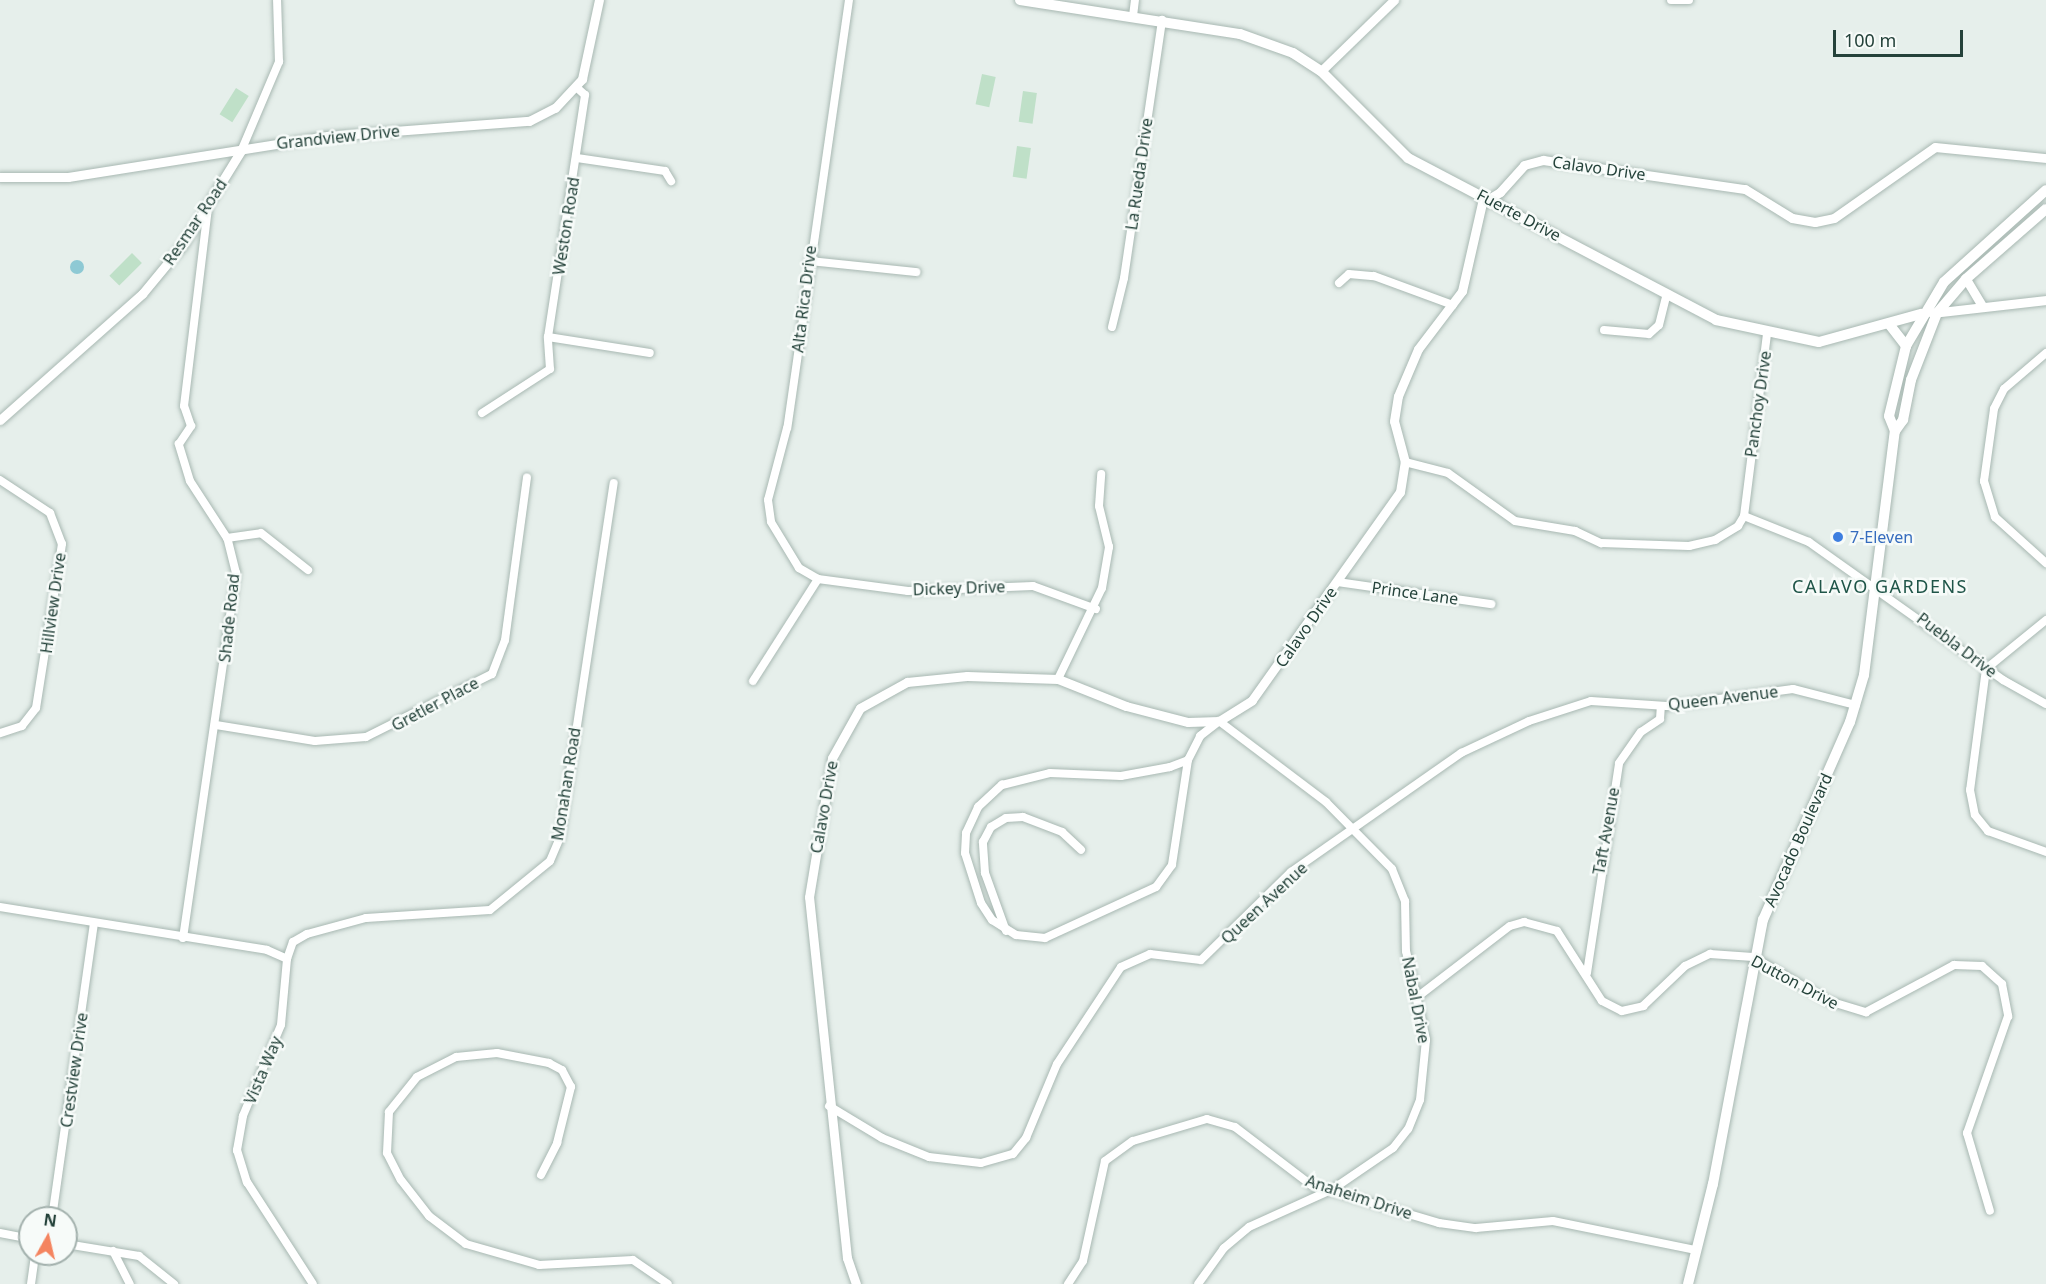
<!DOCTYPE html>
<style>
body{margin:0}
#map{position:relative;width:2046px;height:1284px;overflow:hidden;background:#e6efeb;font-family:"Noto Sans",sans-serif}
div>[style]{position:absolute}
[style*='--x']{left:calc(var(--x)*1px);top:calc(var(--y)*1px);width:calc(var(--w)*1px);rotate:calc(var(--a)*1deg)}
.green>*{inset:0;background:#bfe0c8;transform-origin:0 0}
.water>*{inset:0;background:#8ec9d4}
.round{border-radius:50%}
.roads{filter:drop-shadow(0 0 2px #a8b8b2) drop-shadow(0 0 2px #a8b8b2)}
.minor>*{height:8px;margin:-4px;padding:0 4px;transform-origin:4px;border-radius:4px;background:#fff}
.tertiary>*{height:9px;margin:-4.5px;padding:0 4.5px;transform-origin:4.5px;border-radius:4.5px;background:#fff}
.secondary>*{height:10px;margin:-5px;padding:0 5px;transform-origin:5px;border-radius:5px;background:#fff}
.dots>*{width:16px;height:16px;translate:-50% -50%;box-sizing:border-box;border:3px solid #f7fbf9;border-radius:50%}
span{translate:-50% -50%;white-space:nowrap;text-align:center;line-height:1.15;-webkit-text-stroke:5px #f7fbf9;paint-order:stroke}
.street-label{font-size:16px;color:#24423a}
.shop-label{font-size:16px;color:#366cbe}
.left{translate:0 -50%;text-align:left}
.neighbourhood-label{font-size:18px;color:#1f5548;letter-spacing:1.5px}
.north{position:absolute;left:18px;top:1206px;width:60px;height:60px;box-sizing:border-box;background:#f7fbf9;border:2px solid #a3b1ad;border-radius:50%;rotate:8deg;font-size:16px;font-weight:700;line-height:24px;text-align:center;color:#24423a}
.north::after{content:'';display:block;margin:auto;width:21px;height:27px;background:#f4845f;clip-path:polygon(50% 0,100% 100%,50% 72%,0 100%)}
.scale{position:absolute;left:1833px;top:30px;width:130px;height:27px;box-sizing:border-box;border:3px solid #24423a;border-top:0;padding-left:8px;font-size:18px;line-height:21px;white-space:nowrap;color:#24423a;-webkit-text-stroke:4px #f7fbf9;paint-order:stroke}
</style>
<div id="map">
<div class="green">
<div style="left:982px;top:74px;width:14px;height:31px;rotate:12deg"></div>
<div style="left:236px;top:88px;width:15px;height:31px;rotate:32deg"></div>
<div style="left:1023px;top:91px;width:14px;height:31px;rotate:8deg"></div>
<div style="left:1017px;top:146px;width:14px;height:31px;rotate:8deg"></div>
<div style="left:132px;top:253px;width:14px;height:32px;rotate:45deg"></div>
</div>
<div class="water">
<div class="round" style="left:70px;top:260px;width:14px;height:14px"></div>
</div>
<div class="roads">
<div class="minor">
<div style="--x:849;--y:0;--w:432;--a:98.2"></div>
<div style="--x:787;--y:428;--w:74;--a:104.8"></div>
<div style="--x:768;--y:500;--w:22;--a:82"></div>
<div style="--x:771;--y:522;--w:54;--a:58.7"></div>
<div style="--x:799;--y:568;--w:22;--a:30"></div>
<div style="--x:818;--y:579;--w:91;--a:7.6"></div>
<div style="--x:908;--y:591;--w:125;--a:-2.3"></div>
<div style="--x:1033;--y:586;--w:67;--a:20.1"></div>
<div style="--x:1671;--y:0;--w:18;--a:0"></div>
<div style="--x:1133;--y:16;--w:16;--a:-83"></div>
<div style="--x:242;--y:149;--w:95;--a:-67"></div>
<div style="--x:279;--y:62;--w:62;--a:-91.8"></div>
<div style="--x:577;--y:158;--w:89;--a:8.4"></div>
<div style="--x:665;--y:171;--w:12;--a:59"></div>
<div style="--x:809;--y:261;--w:108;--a:5.9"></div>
<div style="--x:1339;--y:283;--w:13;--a:-42"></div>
<div style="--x:1349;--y:274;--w:25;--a:5"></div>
<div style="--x:1374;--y:276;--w:84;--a:20.2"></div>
<div style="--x:1112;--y:327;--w:50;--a:-76.2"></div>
<div style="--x:1124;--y:278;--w:261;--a:-81.6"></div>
<div style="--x:1604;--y:330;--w:45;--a:5.1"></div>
<div style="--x:1649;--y:334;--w:13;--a:-42"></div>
<div style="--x:1659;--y:325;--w:29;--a:-76"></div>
<div style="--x:548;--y:337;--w:103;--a:8.9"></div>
<div style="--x:2046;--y:353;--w:55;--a:139.4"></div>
<div style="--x:2004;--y:389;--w:22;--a:117"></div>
<div style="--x:1994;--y:409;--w:73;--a:97.9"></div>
<div style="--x:1984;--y:481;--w:38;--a:73"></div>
<div style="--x:1995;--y:517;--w:69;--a:42"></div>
<div style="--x:482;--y:413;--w:81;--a:-32.9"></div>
<div style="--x:550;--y:369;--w:32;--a:-94"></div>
<div style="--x:548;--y:337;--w:245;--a:-81.3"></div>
<div style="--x:585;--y:95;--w:12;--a:-138"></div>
<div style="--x:1405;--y:462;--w:44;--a:14.3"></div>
<div style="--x:1448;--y:473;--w:82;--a:35.6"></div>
<div style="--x:1515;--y:521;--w:61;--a:9.5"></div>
<div style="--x:1575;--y:531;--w:29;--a:25"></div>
<div style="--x:1601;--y:543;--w:88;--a:2"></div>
<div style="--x:1689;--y:546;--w:27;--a:-13"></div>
<div style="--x:1715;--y:540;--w:27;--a:-31"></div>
<div style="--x:1738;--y:526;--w:12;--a:-59"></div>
<div style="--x:1744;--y:516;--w:182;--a:-82.8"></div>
<div style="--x:0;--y:480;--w:60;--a:33.4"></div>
<div style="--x:50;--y:513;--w:33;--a:69"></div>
<div style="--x:62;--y:544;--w:166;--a:99"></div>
<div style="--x:36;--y:708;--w:23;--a:128"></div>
<div style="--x:22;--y:726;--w:23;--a:162"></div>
<div style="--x:1744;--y:516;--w:70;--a:21.8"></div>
<div style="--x:1809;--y:542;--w:238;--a:35.4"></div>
<div style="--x:2003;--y:680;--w:49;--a:29.2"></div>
<div style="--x:227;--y:538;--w:34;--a:-8"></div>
<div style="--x:261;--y:533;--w:60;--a:38.2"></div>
<div style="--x:1338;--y:582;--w:155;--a:8.2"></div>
<div style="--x:2046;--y:620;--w:77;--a:140.8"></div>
<div style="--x:1986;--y:669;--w:122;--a:97.5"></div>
<div style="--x:1970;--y:790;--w:25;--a:79"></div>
<div style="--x:1975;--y:815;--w:21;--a:51"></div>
<div style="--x:1988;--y:831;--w:62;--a:19.9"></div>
<div style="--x:1058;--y:679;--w:101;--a:-64.2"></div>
<div style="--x:1102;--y:588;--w:42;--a:-80.3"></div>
<div style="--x:1109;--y:547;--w:42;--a:-103.7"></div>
<div style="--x:1099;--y:506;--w:32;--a:-86"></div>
<div style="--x:753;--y:681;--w:121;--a:-57.5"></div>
<div style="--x:216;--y:725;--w:100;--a:9.2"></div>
<div style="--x:315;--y:741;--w:51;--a:-4.5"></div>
<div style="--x:366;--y:737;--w:141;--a:-26.6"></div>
<div style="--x:492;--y:674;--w:36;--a:-69"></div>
<div style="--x:505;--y:640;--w:164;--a:-82.3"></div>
<div style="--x:1188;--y:760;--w:106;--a:98.7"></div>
<div style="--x:1172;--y:865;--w:27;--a:126"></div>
<div style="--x:1156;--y:887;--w:122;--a:155.3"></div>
<div style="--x:1045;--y:938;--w:29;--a:-174"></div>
<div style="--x:1016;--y:935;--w:28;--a:-148"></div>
<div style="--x:992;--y:920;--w:20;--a:-123"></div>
<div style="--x:981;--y:903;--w:52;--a:-107.7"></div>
<div style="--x:965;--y:853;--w:20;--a:-87"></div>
<div style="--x:966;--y:833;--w:29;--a:-65"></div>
<div style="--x:978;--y:807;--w:33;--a:-43"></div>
<div style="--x:1002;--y:785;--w:49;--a:-14"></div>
<div style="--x:1050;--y:773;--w:71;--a:2.4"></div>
<div style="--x:1121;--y:776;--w:50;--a:-10.4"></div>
<div style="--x:1170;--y:767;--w:19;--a:-21"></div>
<div style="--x:1188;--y:760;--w:27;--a:-63"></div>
<div style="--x:1200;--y:736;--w:24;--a:-38"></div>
<div style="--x:1219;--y:721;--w:134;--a:37.1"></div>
<div style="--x:1326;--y:802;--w:94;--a:45.4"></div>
<div style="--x:1392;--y:869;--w:35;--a:68"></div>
<div style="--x:1405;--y:901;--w:50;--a:88.9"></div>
<div style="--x:1406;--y:951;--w:91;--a:77.3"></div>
<div style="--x:1426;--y:1040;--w:60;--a:95.7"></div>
<div style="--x:1420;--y:1100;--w:31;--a:112"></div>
<div style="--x:1408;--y:1129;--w:24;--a:128"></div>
<div style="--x:1393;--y:1148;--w:73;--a:145.7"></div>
<div style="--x:1333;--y:1189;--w:92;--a:155.7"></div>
<div style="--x:1249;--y:1227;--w:33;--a:140"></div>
<div style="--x:1224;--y:1248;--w:44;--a:125.8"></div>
<div style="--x:0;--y:907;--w:270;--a:9.1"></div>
<div style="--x:267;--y:950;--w:22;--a:24"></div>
<div style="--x:287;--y:959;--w:66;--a:95.2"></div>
<div style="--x:281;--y:1025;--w:99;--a:112.7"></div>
<div style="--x:243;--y:1116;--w:35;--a:100"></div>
<div style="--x:237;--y:1150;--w:34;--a:73"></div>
<div style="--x:247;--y:1182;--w:121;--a:57.1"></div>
<div style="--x:1006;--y:931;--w:62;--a:-109.9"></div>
<div style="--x:985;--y:873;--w:31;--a:-94"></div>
<div style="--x:983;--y:842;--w:17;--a:-62"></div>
<div style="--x:991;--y:827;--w:17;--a:-31"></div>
<div style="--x:1006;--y:818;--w:17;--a:-3"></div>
<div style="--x:1023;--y:817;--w:42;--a:21"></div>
<div style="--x:1062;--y:832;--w:26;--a:43"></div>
<div style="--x:183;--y:938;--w:369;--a:-81.7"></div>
<div style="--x:236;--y:573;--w:36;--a:-104"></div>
<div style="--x:227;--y:538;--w:68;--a:-123"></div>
<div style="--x:190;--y:481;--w:39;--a:-107"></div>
<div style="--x:179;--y:444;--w:22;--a:-56"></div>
<div style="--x:191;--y:426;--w:21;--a:-109"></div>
<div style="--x:184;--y:406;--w:200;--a:-83.1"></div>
<div style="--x:287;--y:959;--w:18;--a:-71"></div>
<div style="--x:293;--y:942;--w:16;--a:-30"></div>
<div style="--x:307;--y:934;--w:61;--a:-15.2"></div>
<div style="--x:366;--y:918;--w:124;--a:-3.7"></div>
<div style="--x:490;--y:910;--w:77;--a:-39.2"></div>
<div style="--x:550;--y:861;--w:25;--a:-67"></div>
<div style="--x:560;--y:838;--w:359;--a:-81.4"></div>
<div style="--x:1587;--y:973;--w:212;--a:-81.3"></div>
<div style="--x:1619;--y:763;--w:38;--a:-55"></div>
<div style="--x:1641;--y:732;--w:23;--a:-34"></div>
<div style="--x:1660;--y:719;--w:13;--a:-86"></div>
<div style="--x:1416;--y:998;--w:118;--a:-37.5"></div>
<div style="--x:1510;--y:926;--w:15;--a:-16"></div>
<div style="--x:1524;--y:922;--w:34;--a:15"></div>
<div style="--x:1557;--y:931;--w:83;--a:57.3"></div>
<div style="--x:1602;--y:1001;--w:22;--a:27"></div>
<div style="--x:1622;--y:1011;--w:22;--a:-13"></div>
<div style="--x:1643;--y:1006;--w:58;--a:-43.6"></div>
<div style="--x:1685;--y:966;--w:28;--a:-26"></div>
<div style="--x:1710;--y:954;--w:43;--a:4"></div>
<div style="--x:1753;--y:957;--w:88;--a:30.1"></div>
<div style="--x:1829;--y:1001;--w:39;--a:17"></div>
<div style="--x:1866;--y:1012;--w:100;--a:-28.1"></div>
<div style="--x:1954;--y:965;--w:28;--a:2"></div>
<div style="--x:1982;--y:966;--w:27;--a:42"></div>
<div style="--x:2002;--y:984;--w:33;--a:79"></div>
<div style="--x:2008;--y:1016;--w:124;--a:109.3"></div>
<div style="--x:1967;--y:1133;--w:81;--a:73.6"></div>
<div style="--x:829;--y:1106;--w:62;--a:31.1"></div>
<div style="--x:882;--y:1138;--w:51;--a:22"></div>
<div style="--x:929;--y:1157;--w:52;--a:6.6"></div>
<div style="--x:981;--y:1163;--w:33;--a:-16"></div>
<div style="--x:1013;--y:1154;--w:21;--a:-51"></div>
<div style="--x:1026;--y:1138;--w:80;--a:-67.3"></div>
<div style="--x:1057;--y:1064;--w:116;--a:-56.6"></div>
<div style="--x:1121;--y:967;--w:32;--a:-24"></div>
<div style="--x:1150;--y:954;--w:51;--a:6.7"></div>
<div style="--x:1201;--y:960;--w:126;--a:-44.4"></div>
<div style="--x:1291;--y:872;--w:208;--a:-35"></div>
<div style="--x:1461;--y:753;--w:75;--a:-25.2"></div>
<div style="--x:1529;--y:721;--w:65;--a:-17.9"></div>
<div style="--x:1591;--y:701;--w:76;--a:3.8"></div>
<div style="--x:1667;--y:706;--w:127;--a:-7.7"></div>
<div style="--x:1793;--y:689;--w:65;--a:14.3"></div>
<div style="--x:541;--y:1175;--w:36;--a:-63"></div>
<div style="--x:557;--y:1143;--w:58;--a:-76"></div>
<div style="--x:571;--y:1087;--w:19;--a:-118"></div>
<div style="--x:562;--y:1070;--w:15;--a:-152"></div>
<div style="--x:549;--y:1063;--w:53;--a:-169.1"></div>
<div style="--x:497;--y:1053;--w:41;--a:174.4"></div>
<div style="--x:456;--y:1057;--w:44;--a:152.9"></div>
<div style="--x:417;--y:1077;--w:45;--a:128.7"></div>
<div style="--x:389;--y:1112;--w:41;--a:92.8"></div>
<div style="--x:387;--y:1153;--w:30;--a:63"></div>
<div style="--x:401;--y:1180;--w:46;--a:52.1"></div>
<div style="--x:429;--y:1216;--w:46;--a:37.1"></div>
<div style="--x:466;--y:1244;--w:76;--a:16"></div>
<div style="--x:539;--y:1265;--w:94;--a:-3"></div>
<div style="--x:633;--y:1260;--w:42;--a:34.4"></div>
<div style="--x:52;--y:1218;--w:298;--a:-81.9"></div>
<div style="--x:0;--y:1233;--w:31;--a:11"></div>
<div style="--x:66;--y:1244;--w:74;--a:9.3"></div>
<div style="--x:139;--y:1256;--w:45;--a:38.7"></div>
<div style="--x:113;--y:1251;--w:37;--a:63"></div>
<div style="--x:31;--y:1284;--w:30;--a:-82"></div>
<div style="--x:1068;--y:1284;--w:27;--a:-57"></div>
<div style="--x:1083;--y:1261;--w:102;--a:-77.6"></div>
<div style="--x:1105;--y:1161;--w:34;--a:-36"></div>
<div style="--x:1133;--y:1141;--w:77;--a:-16.6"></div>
<div style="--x:1207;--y:1119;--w:29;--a:16"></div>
<div style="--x:1235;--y:1127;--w:96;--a:37.3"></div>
<div style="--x:1311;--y:1185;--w:134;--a:16.5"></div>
<div style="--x:1439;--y:1223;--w:37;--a:8"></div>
<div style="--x:1476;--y:1228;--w:77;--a:-5.2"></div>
<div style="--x:1553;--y:1221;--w:146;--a:11.5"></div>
</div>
<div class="tertiary">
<div style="--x:1321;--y:71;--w:102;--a:-44.2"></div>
<div style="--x:0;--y:177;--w:68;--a:0"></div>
<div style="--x:68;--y:177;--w:263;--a:-9"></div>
<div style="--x:328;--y:136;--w:202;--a:-4.3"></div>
<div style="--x:529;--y:121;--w:29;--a:-27"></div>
<div style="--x:555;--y:108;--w:40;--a:-47"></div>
<div style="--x:582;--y:79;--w:81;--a:-77.9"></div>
<div style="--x:1966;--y:279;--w:31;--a:59"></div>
<div style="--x:1932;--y:313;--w:115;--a:-6.5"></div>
<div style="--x:0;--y:420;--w:190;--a:-41.6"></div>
<div style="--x:142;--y:294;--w:66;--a:-50.5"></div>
<div style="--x:184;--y:243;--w:110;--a:-58.3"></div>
<div style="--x:856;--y:1284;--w:28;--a:-109"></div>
<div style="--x:847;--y:1258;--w:363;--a:-96"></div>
<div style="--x:809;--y:897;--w:141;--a:-80.6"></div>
<div style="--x:832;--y:758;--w:57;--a:-60.8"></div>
<div style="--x:860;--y:708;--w:54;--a:-29"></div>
<div style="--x:907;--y:682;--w:60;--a:-5.7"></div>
<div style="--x:967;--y:676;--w:91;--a:1.9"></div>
<div style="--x:1058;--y:679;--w:73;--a:21.7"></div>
<div style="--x:1126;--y:706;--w:64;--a:14.5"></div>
<div style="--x:1188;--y:722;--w:31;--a:-2"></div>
<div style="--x:1219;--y:721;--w:39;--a:-32"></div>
<div style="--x:1252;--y:700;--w:255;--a:-54.6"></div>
<div style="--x:1400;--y:492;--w:30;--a:-81"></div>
<div style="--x:1405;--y:462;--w:42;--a:-105"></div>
<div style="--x:1394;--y:421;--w:25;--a:-81"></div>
<div style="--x:1398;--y:396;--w:51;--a:-66.9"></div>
<div style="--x:1418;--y:349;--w:73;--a:-52.8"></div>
<div style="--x:1462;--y:291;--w:90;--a:-77.2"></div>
<div style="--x:1482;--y:203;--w:21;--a:-31"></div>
<div style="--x:1500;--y:192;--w:36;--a:-48"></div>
<div style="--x:1524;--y:165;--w:20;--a:-15"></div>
<div style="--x:1543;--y:160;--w:204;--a:8.2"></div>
<div style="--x:1745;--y:189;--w:55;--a:31.7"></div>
<div style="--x:1792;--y:218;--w:23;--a:10"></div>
<div style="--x:1815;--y:222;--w:19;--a:-12"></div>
<div style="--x:1834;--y:218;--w:123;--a:-35.1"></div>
<div style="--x:1935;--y:147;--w:112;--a:5.7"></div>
</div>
<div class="secondary">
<div style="--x:1020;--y:0;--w:223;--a:8.8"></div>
<div style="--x:1240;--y:34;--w:56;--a:19.7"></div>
<div style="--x:1293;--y:53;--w:33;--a:33"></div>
<div style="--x:1321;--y:71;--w:123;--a:45"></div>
<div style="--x:1408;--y:158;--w:348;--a:27.7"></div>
<div style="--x:1716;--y:320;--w:105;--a:12.1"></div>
<div style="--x:1819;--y:342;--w:106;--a:-15.4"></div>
<div style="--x:1889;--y:324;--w:28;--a:52"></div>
<div style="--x:1895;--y:431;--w:14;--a:-54"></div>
<div style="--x:1903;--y:420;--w:41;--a:-78.7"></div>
<div style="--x:1911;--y:380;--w:72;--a:-68.8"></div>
<div style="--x:1937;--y:313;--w:45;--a:-49.5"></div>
<div style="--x:1966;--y:279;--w:106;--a:-41.2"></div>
<div style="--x:1688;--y:1284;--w:103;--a:-76"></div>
<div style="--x:1713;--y:1184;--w:269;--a:-79.3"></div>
<div style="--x:1763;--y:920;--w:216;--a:-66.3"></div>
<div style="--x:1850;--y:722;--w:49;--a:-73.4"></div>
<div style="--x:1864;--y:675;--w:246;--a:-82.8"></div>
<div style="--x:1895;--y:431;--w:16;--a:-112"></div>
<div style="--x:1889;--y:416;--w:72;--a:-76.3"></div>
<div style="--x:1906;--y:346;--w:74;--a:-59.3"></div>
<div style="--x:1944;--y:282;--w:137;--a:-42"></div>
</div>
</div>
<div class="dots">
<div style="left:1838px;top:537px;background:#3f7fe0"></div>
</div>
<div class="street-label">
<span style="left:338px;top:137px;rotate:-6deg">Grandview Drive</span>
<span style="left:1599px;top:168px;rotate:8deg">Calavo Drive</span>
<span style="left:1139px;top:174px;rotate:-82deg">La Rueda Drive</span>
<span style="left:1519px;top:215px;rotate:28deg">Fuerte Drive</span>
<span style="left:195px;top:222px;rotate:-56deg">Resmar Road</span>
<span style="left:566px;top:226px;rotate:-81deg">Weston Road</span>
<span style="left:804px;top:299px;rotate:-83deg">Alta Rica Drive</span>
<span style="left:1758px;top:404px;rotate:-82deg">Panchoy Drive</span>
<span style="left:959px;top:588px;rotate:-2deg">Dickey Drive</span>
<span style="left:1415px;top:593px;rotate:8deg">Prince Lane</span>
<span style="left:53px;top:603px;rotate:-82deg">Hillview Drive</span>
<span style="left:229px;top:618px;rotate:-84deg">Shade Road</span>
<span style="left:1306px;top:627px;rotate:-55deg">Calavo Drive</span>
<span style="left:1957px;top:645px;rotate:37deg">Puebla Drive</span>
<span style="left:1723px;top:698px;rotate:-7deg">Queen Avenue</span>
<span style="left:435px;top:704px;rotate:-28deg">Gretler Place</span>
<span style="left:566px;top:784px;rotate:-81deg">Monahan Road</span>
<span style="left:824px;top:807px;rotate:-80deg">Calavo Drive</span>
<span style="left:1606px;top:831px;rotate:-80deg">Taft Avenue</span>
<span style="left:1798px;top:840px;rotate:-66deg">Avocado Boulevard</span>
<span style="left:1264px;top:903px;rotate:-43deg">Queen Avenue</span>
<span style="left:1795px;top:982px;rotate:28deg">Dutton Drive</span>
<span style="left:1416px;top:1000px;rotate:79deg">Nabal Drive</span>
<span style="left:74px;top:1070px;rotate:-82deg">Crestview Drive</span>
<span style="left:263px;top:1070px;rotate:-67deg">Vista Way</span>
<span style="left:1359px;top:1197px;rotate:18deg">Anaheim Drive</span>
</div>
<div class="shop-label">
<span class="left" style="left:1850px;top:537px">7-Eleven</span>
</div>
<div class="neighbourhood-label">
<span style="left:1880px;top:586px">CALAVO GARDENS</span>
</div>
<div class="north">N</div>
<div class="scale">100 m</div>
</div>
